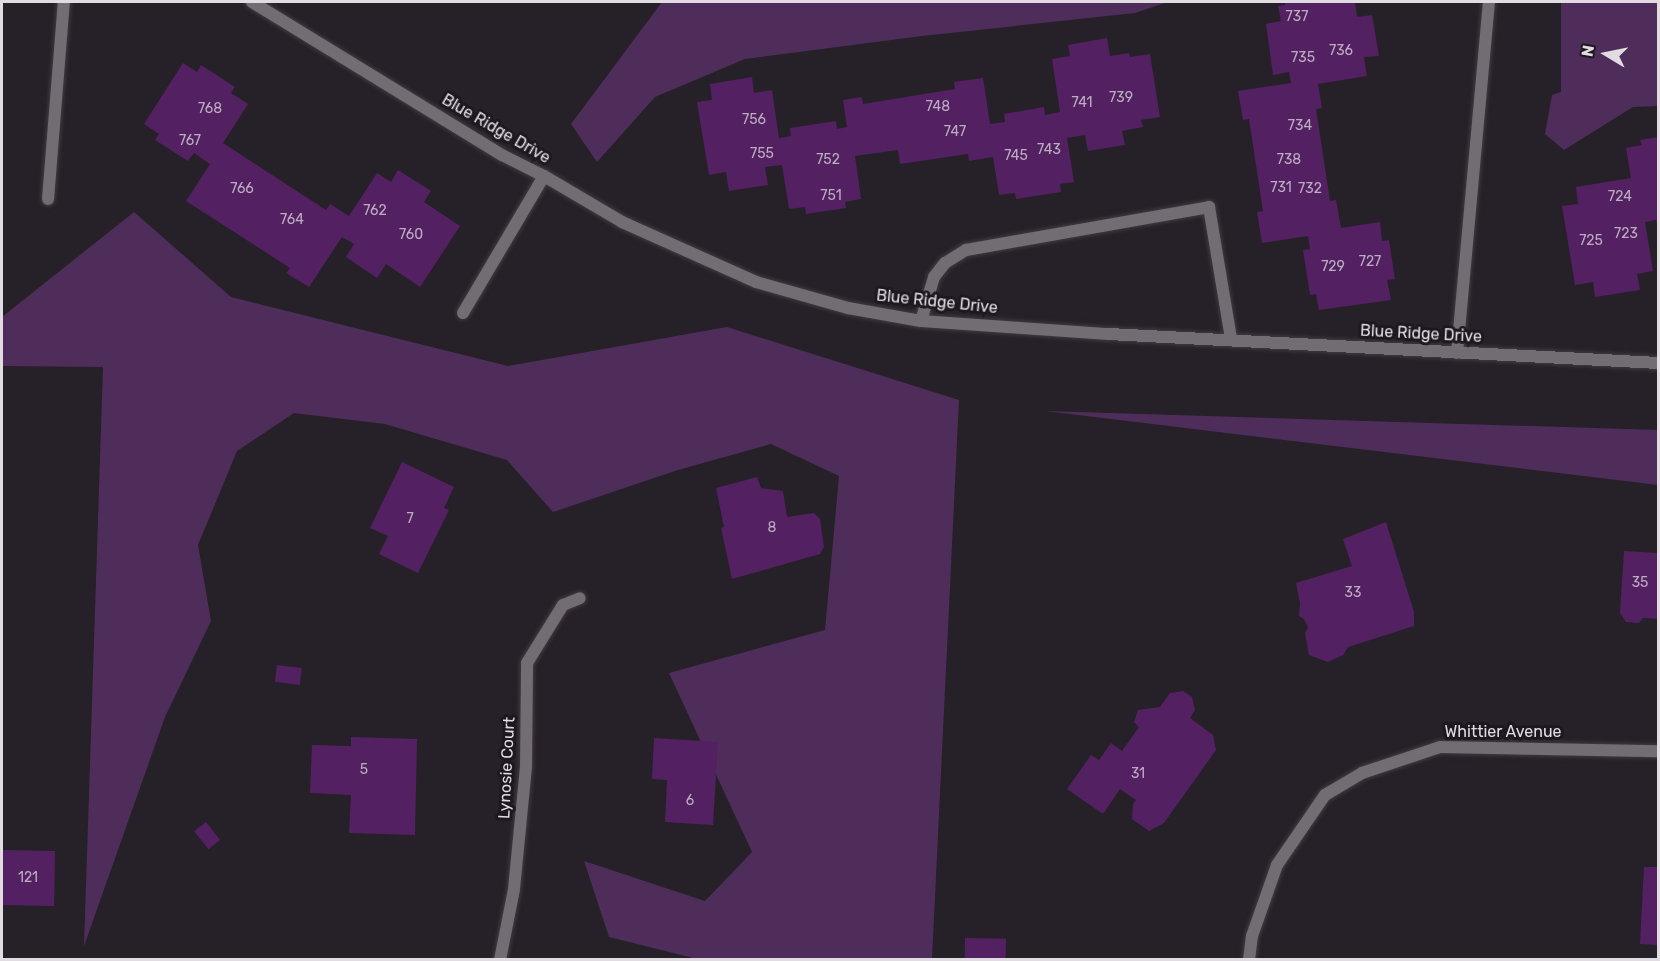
<!DOCTYPE html>
<style>
body{margin:0}
#map{position:relative;width:1660px;height:961px;overflow:hidden;background:#262028;font-family:Rubik,sans-serif}
div>[style]{position:absolute}
[style*='--x']{left:calc(var(--x)*1px);top:calc(var(--y)*1px);width:calc(var(--w)*1px);rotate:calc(var(--a)*1deg)}
.green>*{inset:0;background:#4f2d5a}
.building>*{inset:0;background:#532162;transform-origin:0 0}
.roads{filter:drop-shadow(0 0 2px #403a42) drop-shadow(0 0 2px #403a42)}
.minor>*{height:12px;margin:-6px;padding:0 6px;transform-origin:6px;border-radius:6px;background:#716d72}
span{translate:-50% -50%;white-space:nowrap;text-align:center;line-height:1.15;-webkit-text-stroke:6px #1d171f;paint-order:stroke}
.number-label{font-size:14px;color:#bdadc1}
.number-label span{-webkit-text-stroke-width:0}
.street-label{font-size:16px;color:#e0dce1}
.frame{position:absolute;inset:0;border:3px solid #e0dce1;pointer-events:none}
.north{position:absolute;left:1576px;top:24px;width:60px;height:60px;-webkit-text-stroke:4px #1d171f;paint-order:stroke;rotate:280deg;font-size:16px;font-weight:700;line-height:24px;text-align:center;color:#e0dce1}
.north::after{content:'';display:block;margin:auto;width:21px;height:27px;background:#e0dce1;clip-path:polygon(50% 0,100% 100%,50% 72%,0 100%)}
</style>
<div id="map">
<div class="green">
<div style="clip-path:polygon(662px 2px,1168px 2px,1135px 13px,922px 36px,745px 59px,655px 97px,597px 162px,571px 124px)"></div>
<div style="clip-path:polygon(1561px 2px,1658px 2px,1658px 106px,1633px 107px,1564px 150px,1545px 134px,1552px 95px,1561px 92px)"></div>
<div style="clip-path:polygon(134px 212px,231px 297px,508px 366px,727px 327px,959px 400px,932px 959px,697px 959px,609px 937px,584px 861px,705px 901px,752px 852px,669px 673px,825px 630px,839px 476px,771px 444px,678px 470px,553px 512px,507px 460px,385px 424px,294px 413px,237px 451px,198px 545px,211px 621px,165px 717px,84px 946px,103px 367px,2px 366px,2px 317px)"></div>
<div style="clip-path:polygon(1045px 411px,1658px 430px,1658px 485px)"></div>
</div>
<div class="building">
<div style="clip-path:polygon(1285px 2px,1355px 2px,1357px 17px,1372px 15px,1379px 56px,1364px 57px,1367px 76px,1318px 84px,1322px 108px,1316px 109px,1330px 201px,1336px 200px,1341px 228px,1380px 222px,1382px 241px,1389px 240px,1395px 279px,1387px 280px,1391px 300px,1319px 310px,1316px 294px,1310px 295px,1303px 250px,1310px 249px,1308px 236px,1262px 243px,1257px 212px,1263px 211px,1249px 119px,1243px 120px,1238px 91px,1291px 83px,1289px 72px,1273px 75px,1266px 24px,1281px 21px,1278px 6px,1285px 5px)"></div>
<div style="clip-path:polygon(1107px 38px,1110px 56px,1129px 53px,1130px 57px,1150px 54px,1160px 117px,1141px 120px,1143px 127px,1122px 131px,1125px 145px,1088px 151px,1085px 135px,1067px 138px,1074px 182px,1060px 184px,1061px 192px,1016px 199px,1015px 193px,999px 195px,993px 157px,969px 161px,968px 154px,900px 164px,898px 150px,855px 156px,861px 199px,845px 202px,846px 208px,806px 214px,805px 207px,789px 209px,782px 165px,765px 167px,768px 185px,729px 191px,726px 172px,709px 175px,697px 102px,712px 100px,710px 84px,752px 77px,754px 93px,772px 90px,779px 138px,791px 136px,790px 128px,836px 121px,837px 129px,847px 127px,843px 100px,862px 97px,863px 104px,955px 89px,954px 82px,983px 78px,990px 124px,1005px 122px,1004px 114px,1044px 107px,1045px 115px,1060px 112px,1052px 59px,1070px 56px,1068px 45px)"></div>
<div style="clip-path:polygon(183px 63px,197px 72px,201px 65px,235px 87px,231px 93px,248px 104px,223px 143px,326px 210px,330px 204px,349px 216px,377px 173px,391px 182px,398px 170px,431px 191px,424px 202px,460px 226px,420px 287px,386px 264px,377px 278px,346px 257px,354px 244px,342px 237px,309px 287px,286px 273px,290px 268px,186px 201px,210px 164px,194px 153px,188px 161px,155px 140px,159px 134px,144px 124px)"></div>
<div style="clip-path:polygon(1658px 137px,1658px 228px,1656px 220px,1645px 222px,1653px 271px,1637px 274px,1640px 290px,1595px 297px,1593px 282px,1575px 285px,1562px 206px,1578px 204px,1576px 187px,1631px 178px,1626px 148px,1642px 145px,1640px 140px)"></div>
<div style="clip-path:polygon(402px 462px,454px 487px,444px 508px,449px 510px,418px 573px,379px 554px,388px 536px,370px 528px)"></div>
<div style="clip-path:polygon(757px 477px,761px 488px,783px 491px,787px 517px,814px 513px,820px 519px,824px 547px,820px 554px,732px 579px,721px 528px,724px 527px,716px 488px)"></div>
<div style="clip-path:polygon(1386px 522px,1414px 612px,1414px 626px,1348px 647px,1343px 655px,1328px 662px,1309px 655px,1305px 633px,1308px 628px,1304px 619px,1299px 616px,1300px 603px,1296px 583px,1352px 566px,1343px 539px)"></div>
<div style="clip-path:polygon(1624px 551px,1658px 553px,1658px 619px,1643px 618px,1639px 623px,1626px 622px,1620px 613px)"></div>
<div style="left:277px;top:665px;width:25px;height:17px;rotate:7deg"></div>
<div style="clip-path:polygon(1183px 691px,1192px 697px,1195px 710px,1190px 718px,1213px 735px,1216px 750px,1164px 823px,1149px 831px,1132px 819px,1133px 804px,1136px 800px,1120px 789px,1103px 814px,1067px 789px,1091px 755px,1099px 760px,1111px 743px,1122px 751px,1139px 727px,1134px 722px,1138px 710px,1160px 707px,1170px 693px)"></div>
<div style="clip-path:polygon(351px 737px,417px 739px,415px 835px,349px 833px,351px 795px,310px 793px,312px 745px,351px 746px)"></div>
<div style="clip-path:polygon(654px 738px,718px 742px,713px 825px,665px 822px,667px 780px,652px 779px)"></div>
<div style="left:206px;top:822px;width:23px;height:15px;rotate:52deg"></div>
<div style="left:2px;top:850px;width:53px;height:55px;rotate:1deg"></div>
<div style="clip-path:polygon(1644px 867px,1658px 867px,1658px 945px,1640px 944px)"></div>
<div style="left:965px;top:938px;width:41px;height:20px;rotate:1deg"></div>
</div>
<div class="roads">
<div class="minor">
<div style="--x:252;--y:2;--w:293;--a:31.5"></div>
<div style="--x:502;--y:155;--w:47;--a:26.6"></div>
<div style="--x:544;--y:176;--w:91;--a:30.5"></div>
<div style="--x:622;--y:222;--w:147;--a:24.1"></div>
<div style="--x:756;--y:282;--w:96;--a:15.8"></div>
<div style="--x:848;--y:308;--w:74;--a:10.1"></div>
<div style="--x:921;--y:321;--w:188;--a:4"></div>
<div style="--x:1109;--y:334;--w:550;--a:3.02"></div>
<div style="--x:48;--y:199;--w:198;--a:-85.4"></div>
<div style="--x:463;--y:313;--w:159;--a:-59.4"></div>
<div style="--x:921;--y:321;--w:46;--a:-73.5"></div>
<div style="--x:934;--y:277;--w:18;--a:-52"></div>
<div style="--x:945;--y:263;--w:25;--a:-32"></div>
<div style="--x:966;--y:250;--w:247;--a:-10"></div>
<div style="--x:1209;--y:207;--w:134;--a:80.5"></div>
<div style="--x:1457;--y:353;--w:352;--a:-84.8"></div>
<div style="--x:500;--y:960;--w:72;--a:-78.8"></div>
<div style="--x:514;--y:889;--w:124;--a:-84.4"></div>
<div style="--x:526;--y:766;--w:103;--a:-89.4"></div>
<div style="--x:527;--y:663;--w:68;--a:-58.2"></div>
<div style="--x:563;--y:605;--w:18;--a:-22"></div>
<div style="--x:1249;--y:960;--w:24;--a:-83"></div>
<div style="--x:1252;--y:936;--w:75;--a:-70.6"></div>
<div style="--x:1277;--y:865;--w:85;--a:-55.6"></div>
<div style="--x:1325;--y:795;--w:43;--a:-30.7"></div>
<div style="--x:1362;--y:773;--w:82;--a:-18.4"></div>
<div style="--x:1440;--y:747;--w:218;--a:1.1"></div>
</div>
</div>
<div class="number-label">
<span style="left:1297px;top:17px">737</span>
<span style="left:1341px;top:51px">736</span>
<span style="left:1303px;top:58px">735</span>
<span style="left:1121px;top:98px">739</span>
<span style="left:1082px;top:103px">741</span>
<span style="left:938px;top:107px">748</span>
<span style="left:210px;top:109px">768</span>
<span style="left:754px;top:120px">756</span>
<span style="left:1300px;top:126px">734</span>
<span style="left:955px;top:132px">747</span>
<span style="left:190px;top:141px">767</span>
<span style="left:1049px;top:150px">743</span>
<span style="left:762px;top:154px">755</span>
<span style="left:1016px;top:156px">745</span>
<span style="left:828px;top:160px">752</span>
<span style="left:1289px;top:160px">738</span>
<span style="left:1281px;top:188px">731</span>
<span style="left:242px;top:189px">766</span>
<span style="left:1310px;top:189px">732</span>
<span style="left:831px;top:196px">751</span>
<span style="left:1620px;top:197px">724</span>
<span style="left:375px;top:211px">762</span>
<span style="left:292px;top:220px">764</span>
<span style="left:1626px;top:234px">723</span>
<span style="left:411px;top:235px">760</span>
<span style="left:1591px;top:241px">725</span>
<span style="left:1370px;top:262px">727</span>
<span style="left:1333px;top:267px">729</span>
<span style="left:410px;top:519px">7</span>
<span style="left:772px;top:528px">8</span>
<span style="left:1640px;top:583px">35</span>
<span style="left:1353px;top:593px">33</span>
<span style="left:364px;top:770px">5</span>
<span style="left:1138px;top:774px">31</span>
<span style="left:690px;top:801px">6</span>
<span style="left:28px;top:878px">121</span>
</div>
<div class="street-label">
<span style="left:496px;top:129px;rotate:30deg">Blue Ridge Drive</span>
<span style="left:937px;top:302px;rotate:6deg">Blue Ridge Drive</span>
<span style="left:1421px;top:334px;rotate:3deg">Blue Ridge Drive</span>
<span style="left:1503px;top:732px">Whittier Avenue</span>
<span style="left:507px;top:768px;rotate:-87deg">Lynosie Court</span>
</div>
<div class="frame"></div>
<div class="north">N</div>
</div>
